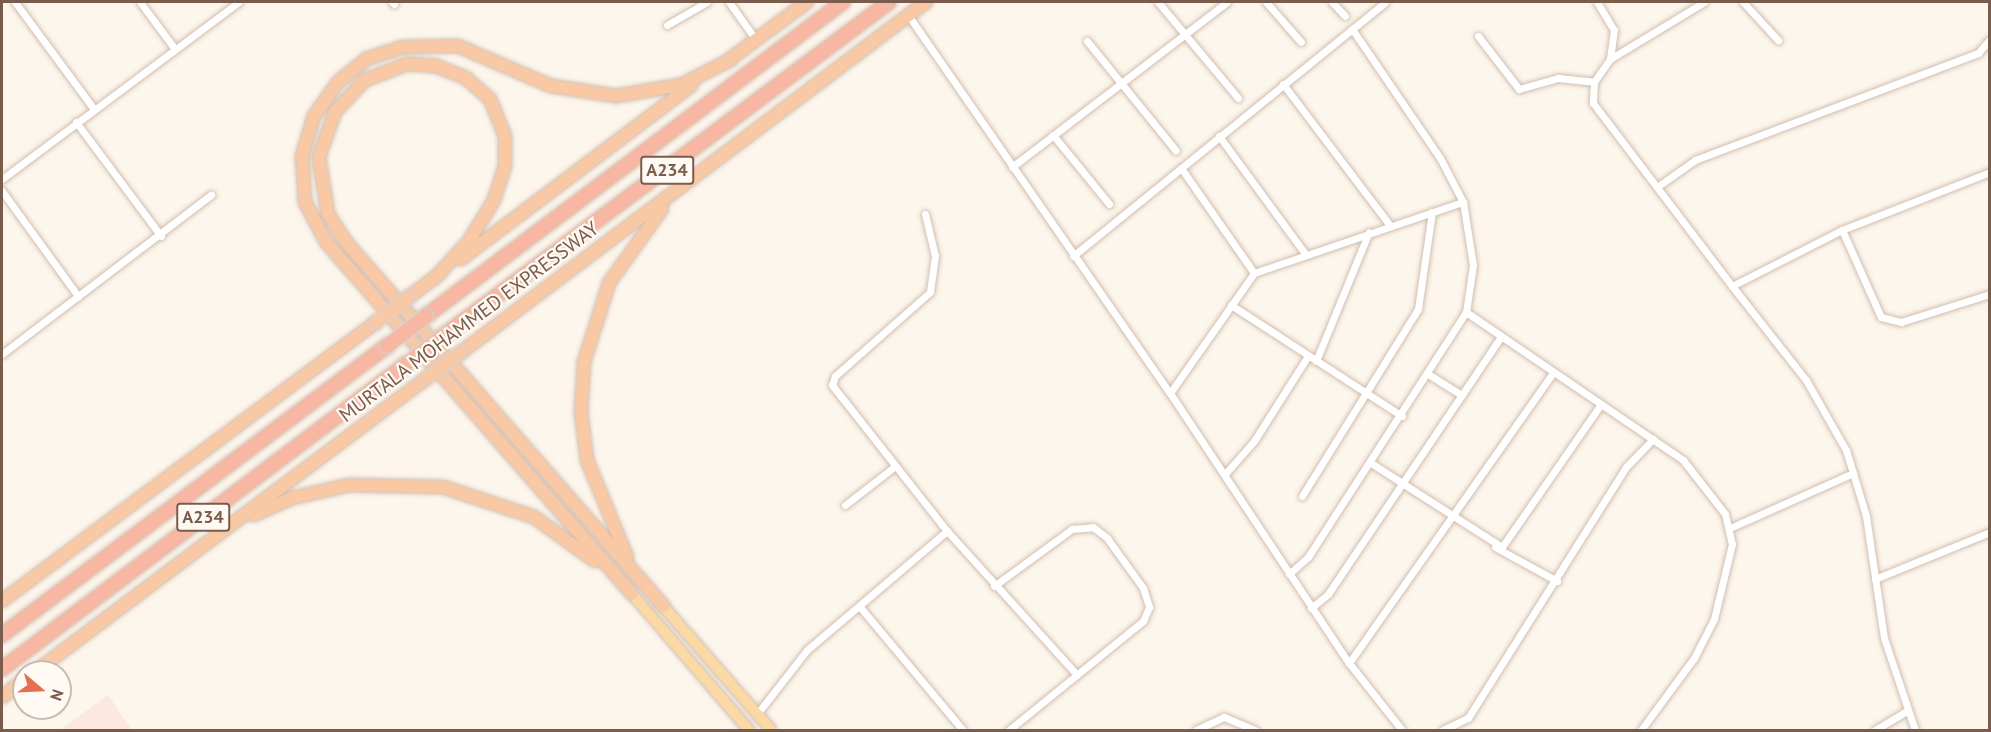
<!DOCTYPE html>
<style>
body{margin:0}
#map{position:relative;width:1991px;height:732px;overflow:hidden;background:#fdf6ec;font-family:"PT Sans",sans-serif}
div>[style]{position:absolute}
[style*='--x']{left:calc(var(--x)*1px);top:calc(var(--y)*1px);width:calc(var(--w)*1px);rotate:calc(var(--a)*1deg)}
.commercial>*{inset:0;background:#fde8e0}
.roads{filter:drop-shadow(0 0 2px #d1beb0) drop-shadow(0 0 2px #d1beb0)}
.minor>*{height:7px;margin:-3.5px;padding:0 3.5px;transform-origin:3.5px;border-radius:3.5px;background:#fff}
.primary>*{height:10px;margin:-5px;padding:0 5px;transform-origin:5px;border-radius:5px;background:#fbd9a5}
.trunk>*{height:12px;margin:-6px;padding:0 6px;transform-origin:6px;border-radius:6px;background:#f9c8a4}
.motorway>*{height:14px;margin:-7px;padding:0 7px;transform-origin:7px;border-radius:7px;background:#f7b7a3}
.bridges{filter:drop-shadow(0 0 2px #dad1cd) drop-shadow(0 0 2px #dad1cd)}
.trunk-bridge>*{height:12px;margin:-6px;padding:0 6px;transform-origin:6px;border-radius:6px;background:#f9c8a4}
.motorway-bridge>*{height:14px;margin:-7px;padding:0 7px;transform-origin:7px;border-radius:7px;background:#f7b7a3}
span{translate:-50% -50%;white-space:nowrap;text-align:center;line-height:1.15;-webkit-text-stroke:4.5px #fffaf3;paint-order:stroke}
.shield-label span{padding:2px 4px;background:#fffaf3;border:2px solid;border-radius:4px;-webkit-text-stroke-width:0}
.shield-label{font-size:18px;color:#7a5c4d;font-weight:700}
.street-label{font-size:20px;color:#7a5c4d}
.frame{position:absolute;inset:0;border:3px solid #7a5c4d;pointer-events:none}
.north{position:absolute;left:12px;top:660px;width:60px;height:60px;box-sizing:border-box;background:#fffaf3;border:2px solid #cabbb1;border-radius:50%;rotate:109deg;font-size:16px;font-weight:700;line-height:24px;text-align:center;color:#7a5c4d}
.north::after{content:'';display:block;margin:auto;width:21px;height:27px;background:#e76f51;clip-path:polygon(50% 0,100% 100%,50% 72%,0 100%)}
</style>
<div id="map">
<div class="commercial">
<div style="clip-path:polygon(108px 695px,132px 730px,60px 730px)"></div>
</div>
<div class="roads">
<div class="minor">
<div style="--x:15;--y:2;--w:133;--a:53.6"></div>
<div style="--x:140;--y:2;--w:59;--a:53.3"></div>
<div style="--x:392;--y:2;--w:3;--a:45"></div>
<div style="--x:729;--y:2;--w:47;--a:54.6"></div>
<div style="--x:1158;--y:2;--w:125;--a:50.2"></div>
<div style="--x:1266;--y:2;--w:53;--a:48.8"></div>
<div style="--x:1332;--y:2;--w:19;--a:47"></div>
<div style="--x:1597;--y:2;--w:33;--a:59"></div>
<div style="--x:1614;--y:30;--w:29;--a:98"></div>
<div style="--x:1610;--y:59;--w:110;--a:-31.2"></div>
<div style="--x:1743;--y:2;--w:52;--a:47.4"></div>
<div style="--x:908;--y:15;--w:460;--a:55.3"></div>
<div style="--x:1170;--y:393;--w:324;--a:56.5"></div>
<div style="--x:1349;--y:663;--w:85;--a:51.7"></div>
<div style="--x:667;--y:25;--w:46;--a:-29.9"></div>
<div style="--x:1478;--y:36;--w:67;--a:52.3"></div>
<div style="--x:1519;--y:89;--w:41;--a:-15.8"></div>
<div style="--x:1558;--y:78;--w:36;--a:6"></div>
<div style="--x:1087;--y:41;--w:141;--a:51"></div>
<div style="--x:1610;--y:59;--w:28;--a:125"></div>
<div style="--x:1594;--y:82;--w:21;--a:93"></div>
<div style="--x:1593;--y:103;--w:230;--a:52.8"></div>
<div style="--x:1732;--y:286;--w:123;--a:-27"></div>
<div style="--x:1842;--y:230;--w:159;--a:-21.4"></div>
<div style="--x:1283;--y:84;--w:176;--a:52.9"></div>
<div style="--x:76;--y:122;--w:142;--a:53.3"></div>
<div style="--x:1053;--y:135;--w:89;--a:50.9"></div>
<div style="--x:1219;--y:136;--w:144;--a:53.8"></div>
<div style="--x:1012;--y:167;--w:271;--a:-37.5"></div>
<div style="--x:1181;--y:168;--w:128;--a:55.2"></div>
<div style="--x:2;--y:179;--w:296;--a:-36.8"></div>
<div style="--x:1657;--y:187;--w:47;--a:-35.4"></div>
<div style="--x:1695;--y:160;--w:303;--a:-20.7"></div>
<div style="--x:1978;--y:53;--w:18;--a:-49"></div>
<div style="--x:2;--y:191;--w:130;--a:54.1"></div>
<div style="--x:925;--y:214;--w:43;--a:76.6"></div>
<div style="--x:935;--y:256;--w:36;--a:98"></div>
<div style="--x:930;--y:292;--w:127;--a:138.5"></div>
<div style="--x:835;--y:376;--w:9;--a:108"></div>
<div style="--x:832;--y:385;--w:186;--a:51.8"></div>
<div style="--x:947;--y:531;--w:194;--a:47.9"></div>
<div style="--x:1842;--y:230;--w:95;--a:65.9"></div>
<div style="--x:1881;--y:317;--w:21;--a:14"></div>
<div style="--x:1901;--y:322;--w:93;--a:-17.5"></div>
<div style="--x:1073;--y:256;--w:402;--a:-39.1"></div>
<div style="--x:1732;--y:286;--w:120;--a:51.8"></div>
<div style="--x:1806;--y:380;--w:81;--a:60.3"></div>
<div style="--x:1846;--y:450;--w:69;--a:73.1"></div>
<div style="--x:1866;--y:516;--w:123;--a:81.6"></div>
<div style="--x:1884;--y:638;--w:97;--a:71.4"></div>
<div style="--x:1231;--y:305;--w:204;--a:33"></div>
<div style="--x:1466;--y:312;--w:263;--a:34.3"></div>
<div style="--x:1683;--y:460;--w:68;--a:52.1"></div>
<div style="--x:1725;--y:514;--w:31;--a:77"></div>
<div style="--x:1732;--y:544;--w:77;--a:103.5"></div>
<div style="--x:1714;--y:619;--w:44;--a:117.1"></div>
<div style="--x:1694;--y:658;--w:89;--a:126.4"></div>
<div style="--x:2;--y:354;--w:263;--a:-37.3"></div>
<div style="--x:1316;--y:361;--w:139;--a:-67.7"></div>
<div style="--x:1428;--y:374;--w:40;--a:32"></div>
<div style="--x:1170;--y:393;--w:146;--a:-55"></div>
<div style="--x:1254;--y:273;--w:221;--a:-18.8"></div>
<div style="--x:1371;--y:463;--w:156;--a:32.7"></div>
<div style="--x:1502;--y:547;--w:174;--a:-55.3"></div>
<div style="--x:1225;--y:474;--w:44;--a:-48.7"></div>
<div style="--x:1254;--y:441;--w:101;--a:-57.6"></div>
<div style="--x:1302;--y:496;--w:220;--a:-58.2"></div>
<div style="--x:1418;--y:309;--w:98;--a:-81.8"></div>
<div style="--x:845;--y:505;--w:62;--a:-37.8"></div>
<div style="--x:1730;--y:528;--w:135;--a:-24.1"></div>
<div style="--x:1495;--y:547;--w:71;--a:28.7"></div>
<div style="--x:1289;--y:574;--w:25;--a:-42"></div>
<div style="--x:1308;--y:557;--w:292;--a:-57.2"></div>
<div style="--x:1466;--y:312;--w:48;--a:-81.5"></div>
<div style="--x:1473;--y:265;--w:64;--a:-99"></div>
<div style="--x:1463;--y:202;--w:50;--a:-117.6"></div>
<div style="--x:1440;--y:158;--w:156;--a:-124.3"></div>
<div style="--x:1875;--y:579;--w:124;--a:-22.2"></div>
<div style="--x:994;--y:586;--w:97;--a:-36.2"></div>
<div style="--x:1072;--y:529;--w:21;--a:-5"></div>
<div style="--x:1093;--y:527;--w:18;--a:38"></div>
<div style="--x:1107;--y:538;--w:62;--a:54.2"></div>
<div style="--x:1143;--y:588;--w:20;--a:72"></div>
<div style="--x:1149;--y:607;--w:15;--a:113"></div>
<div style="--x:1143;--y:621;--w:173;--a:140.9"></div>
<div style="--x:860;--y:607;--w:160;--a:50.1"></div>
<div style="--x:1311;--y:608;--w:22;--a:-39"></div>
<div style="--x:1328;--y:594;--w:310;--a:-56.1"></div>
<div style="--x:1349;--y:663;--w:355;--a:-54.9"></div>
<div style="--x:757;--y:714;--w:81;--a:-52"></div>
<div style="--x:807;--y:650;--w:184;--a:-40.4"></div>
<div style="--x:1196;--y:730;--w:31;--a:-25"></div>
<div style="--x:1224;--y:717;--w:34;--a:23"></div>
<div style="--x:1443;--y:730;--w:28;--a:-26"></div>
<div style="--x:1468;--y:718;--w:297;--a:-57.8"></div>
<div style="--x:1626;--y:467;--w:39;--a:-46"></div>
<div style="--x:1875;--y:730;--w:35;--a:-31"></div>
</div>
<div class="primary">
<div style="--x:632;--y:594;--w:179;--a:49.3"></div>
<div style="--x:663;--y:606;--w:164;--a:48.9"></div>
</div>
<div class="trunk">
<div style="--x:726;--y:62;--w:101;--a:-36.5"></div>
<div style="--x:461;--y:259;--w:289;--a:-37"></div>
<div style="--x:435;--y:278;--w:50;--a:-47.4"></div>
<div style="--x:469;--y:241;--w:48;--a:-58.6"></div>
<div style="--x:494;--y:200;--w:36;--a:-72"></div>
<div style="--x:505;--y:166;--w:30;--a:-90"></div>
<div style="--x:505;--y:136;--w:40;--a:-112"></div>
<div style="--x:490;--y:99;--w:32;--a:-139"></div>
<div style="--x:466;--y:78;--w:31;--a:-158"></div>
<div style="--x:437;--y:66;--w:30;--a:-176"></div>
<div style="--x:407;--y:64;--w:45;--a:159.1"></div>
<div style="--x:365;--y:80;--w:44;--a:133.2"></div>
<div style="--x:335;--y:112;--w:48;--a:109.6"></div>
<div style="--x:319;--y:157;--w:58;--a:81"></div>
<div style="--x:328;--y:214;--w:33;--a:57"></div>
<div style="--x:346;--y:242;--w:483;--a:48.9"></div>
<div style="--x:409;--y:297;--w:39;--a:-37"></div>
<div style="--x:459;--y:354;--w:585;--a:-37.01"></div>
<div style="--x:254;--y:515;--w:42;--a:-24.1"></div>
<div style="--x:292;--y:498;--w:58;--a:-12.8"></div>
<div style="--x:349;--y:485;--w:94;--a:1.2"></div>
<div style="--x:443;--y:487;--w:96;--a:18.2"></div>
<div style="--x:534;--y:517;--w:75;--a:35.8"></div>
<div style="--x:627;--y:557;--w:105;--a:-112.4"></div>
<div style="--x:587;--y:460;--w:48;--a:-97.1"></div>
<div style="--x:581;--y:412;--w:50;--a:-86.6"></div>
<div style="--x:584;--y:362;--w:83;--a:-72.4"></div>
<div style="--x:609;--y:283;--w:91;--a:-54.4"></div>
<div style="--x:632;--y:594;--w:466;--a:-131"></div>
<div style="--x:326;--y:242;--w:45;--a:-117.7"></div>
<div style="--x:305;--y:202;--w:46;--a:-93.7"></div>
<div style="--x:302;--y:156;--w:42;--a:-73.3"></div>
<div style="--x:314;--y:116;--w:42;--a:-54.8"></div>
<div style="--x:338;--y:82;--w:36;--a:-39"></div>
<div style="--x:366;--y:59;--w:38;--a:-18"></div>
<div style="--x:402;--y:47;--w:56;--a:-1"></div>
<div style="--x:458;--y:46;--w:101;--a:23.3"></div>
<div style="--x:551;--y:86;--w:66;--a:8.7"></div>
<div style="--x:616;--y:96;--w:66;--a:-9.6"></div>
<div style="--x:681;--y:85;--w:57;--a:-27"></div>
<div style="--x:2;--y:601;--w:467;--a:-36.7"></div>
<div style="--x:35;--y:672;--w:491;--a:-36.9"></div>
<div style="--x:2;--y:697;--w:28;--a:-38"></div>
</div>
<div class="motorway">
<div style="--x:426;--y:316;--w:522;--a:-36.98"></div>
<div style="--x:443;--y:336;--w:557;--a:-36.83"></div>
<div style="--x:2;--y:635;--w:481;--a:-36.9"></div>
<div style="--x:2;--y:669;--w:505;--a:-37.03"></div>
</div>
</div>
<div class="bridges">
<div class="trunk-bridge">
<div style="--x:376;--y:322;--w:41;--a:-37.1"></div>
<div style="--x:428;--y:377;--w:39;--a:-37"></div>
</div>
<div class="motorway-bridge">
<div style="--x:387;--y:346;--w:49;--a:-37.6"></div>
<div style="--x:405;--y:365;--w:48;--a:-37.3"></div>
</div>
</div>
<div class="shield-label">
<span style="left:667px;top:170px">A234</span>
<span style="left:203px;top:517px">A234</span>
</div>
<div class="street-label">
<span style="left:469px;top:322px;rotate:-37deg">MURTALA MOHAMMED EXPRESSWAY</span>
</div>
<div class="frame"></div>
<div class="north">N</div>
</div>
